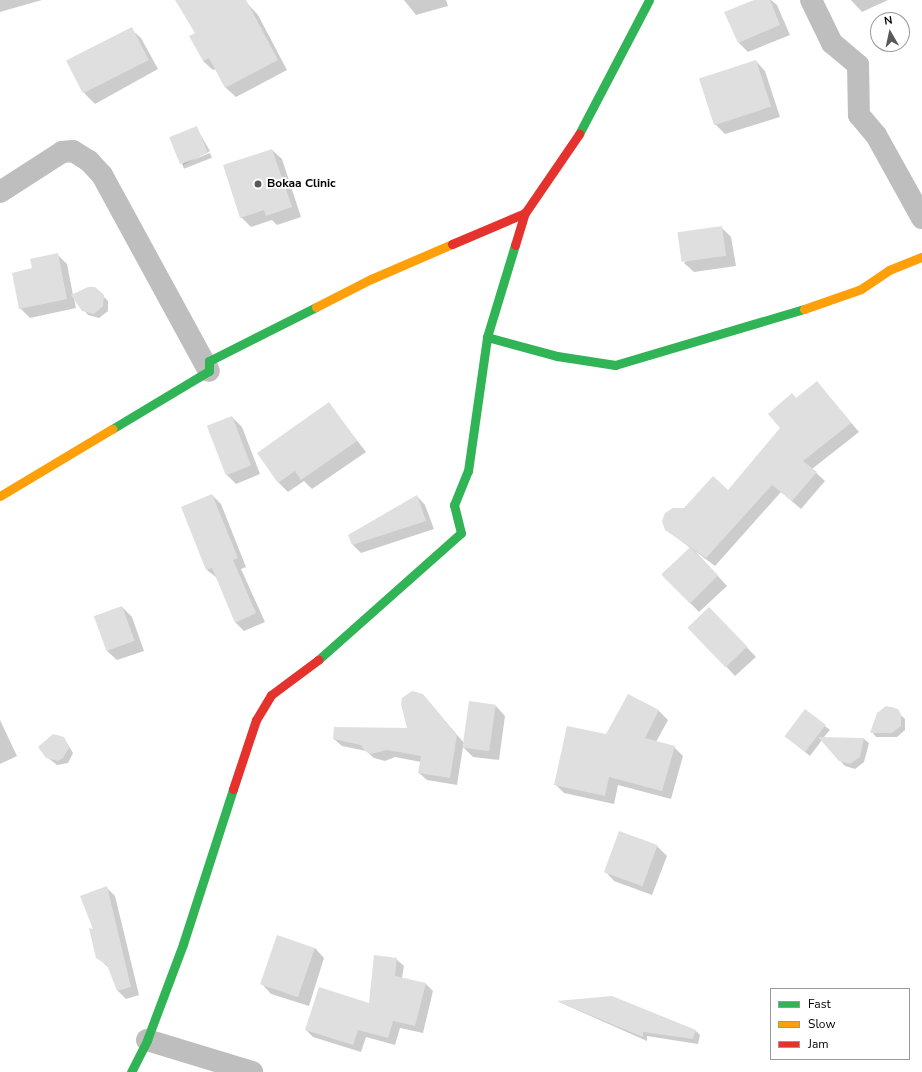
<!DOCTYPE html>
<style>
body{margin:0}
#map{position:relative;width:922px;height:1072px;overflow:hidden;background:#fff;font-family:"Nunito Sans",sans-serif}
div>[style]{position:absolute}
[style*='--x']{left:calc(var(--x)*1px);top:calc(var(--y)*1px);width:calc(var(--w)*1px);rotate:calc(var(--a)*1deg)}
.shadow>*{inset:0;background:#0003;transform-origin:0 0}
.building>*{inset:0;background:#dfdfdf;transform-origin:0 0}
.street>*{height:22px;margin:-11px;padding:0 11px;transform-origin:11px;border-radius:11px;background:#bebebe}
.fast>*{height:9px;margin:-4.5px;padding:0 4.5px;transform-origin:4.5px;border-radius:4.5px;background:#30b455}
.slow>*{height:9px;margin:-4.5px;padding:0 4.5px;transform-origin:4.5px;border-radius:4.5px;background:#ff9f0a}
.jam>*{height:9px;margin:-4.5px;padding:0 4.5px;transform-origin:4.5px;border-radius:4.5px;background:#e5322d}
.dots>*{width:11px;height:11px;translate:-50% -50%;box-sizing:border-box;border:2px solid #fff;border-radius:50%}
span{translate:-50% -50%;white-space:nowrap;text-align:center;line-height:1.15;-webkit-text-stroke:3.5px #fff;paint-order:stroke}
.poi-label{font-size:12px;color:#000;font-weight:700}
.left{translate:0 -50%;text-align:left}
.legend{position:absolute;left:770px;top:988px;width:140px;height:72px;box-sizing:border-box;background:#fff;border:1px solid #999;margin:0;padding:5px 7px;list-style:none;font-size:12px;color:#000}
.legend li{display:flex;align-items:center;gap:8px;height:20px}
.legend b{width:20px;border:1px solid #999}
.north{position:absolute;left:870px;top:12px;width:40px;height:40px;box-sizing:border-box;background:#fff;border:1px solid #999;border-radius:50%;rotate:351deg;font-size:11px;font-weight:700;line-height:16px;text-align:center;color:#000}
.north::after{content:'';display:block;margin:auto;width:14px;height:18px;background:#595959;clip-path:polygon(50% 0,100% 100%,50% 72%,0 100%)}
</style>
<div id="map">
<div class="shadow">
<div style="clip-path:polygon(0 0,42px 0,0 12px)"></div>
<div style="clip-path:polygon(176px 0,244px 0,258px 15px,287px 70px,236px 97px,226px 88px,216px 69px,213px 70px,203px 61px,197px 33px)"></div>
<div style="clip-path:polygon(404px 0,446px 0,448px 6px,416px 15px)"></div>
<div style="clip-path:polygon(756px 0,771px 0,777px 5px,790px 35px,748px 52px,738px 42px)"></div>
<div style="clip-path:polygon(851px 0,888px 0,862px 12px)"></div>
<div style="clip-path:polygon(131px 29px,141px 38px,158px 69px,95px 104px,85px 94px,68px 63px)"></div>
<div style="clip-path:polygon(756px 61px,765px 71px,780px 117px,725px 134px,715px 124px)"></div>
<div style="clip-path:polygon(196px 127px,210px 151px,183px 165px,171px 138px)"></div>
<div style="clip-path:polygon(272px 150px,282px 159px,301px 217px,277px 225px,272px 220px,251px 227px,241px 217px)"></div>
<div style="left:210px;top:153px;width:5px;height:30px;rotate:68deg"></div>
<div style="clip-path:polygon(721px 227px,731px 237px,736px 266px,694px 272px,684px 263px)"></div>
<div style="clip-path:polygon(57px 254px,67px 264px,73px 295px,103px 296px,108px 301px,108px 311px,99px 318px,88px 315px,74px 298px,76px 308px,30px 318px,20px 308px,33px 269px)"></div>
<div style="clip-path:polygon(817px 382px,859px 432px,812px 469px,825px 481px,801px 509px,781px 492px,715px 566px,695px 551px,727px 586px,699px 612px,662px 574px,690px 548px,666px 529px,685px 509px,728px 491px,781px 428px,796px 399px)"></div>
<div style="clip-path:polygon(329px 404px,366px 452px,312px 489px,304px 481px,288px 492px,278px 482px)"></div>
<div style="clip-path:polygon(232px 417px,242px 427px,260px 474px,236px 484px,226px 474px,208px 427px)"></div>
<div style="clip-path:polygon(212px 495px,221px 504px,246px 567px,241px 569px,265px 622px,244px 631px,235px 622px,217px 578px,207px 570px,182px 507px)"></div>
<div style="clip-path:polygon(417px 496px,425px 505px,434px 529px,361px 553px,353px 545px)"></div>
<div style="clip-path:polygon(122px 607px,132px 617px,144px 651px,117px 660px,107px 651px)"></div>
<div style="clip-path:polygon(719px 618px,756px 657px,735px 676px,689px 627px)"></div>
<div style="clip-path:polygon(423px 695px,464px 743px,496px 706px,505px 716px,499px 760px,473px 757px,463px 747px,457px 785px,427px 780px,419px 773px,421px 762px,395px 757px,385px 761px,374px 758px,366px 751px,342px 746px,334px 739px,408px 729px)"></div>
<div style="clip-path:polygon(629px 696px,659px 711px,668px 720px,656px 742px,674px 747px,683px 756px,671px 799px,618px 785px,614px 804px,564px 793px,555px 784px,607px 735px)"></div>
<div style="clip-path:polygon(886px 707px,892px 707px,905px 719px,905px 730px,897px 737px,876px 737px,872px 732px)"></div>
<div style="clip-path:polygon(0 720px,17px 756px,0 764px)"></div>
<div style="clip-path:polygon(825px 726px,830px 730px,823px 738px,864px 739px,869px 743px,864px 762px,855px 769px,845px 766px,822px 740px,810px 756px,785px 736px)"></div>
<div style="clip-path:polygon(64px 738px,73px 753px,68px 763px,57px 765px,47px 757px)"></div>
<div style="clip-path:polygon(657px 846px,667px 856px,652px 895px,614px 881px,605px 871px)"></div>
<div style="clip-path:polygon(107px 888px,115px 896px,139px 995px,126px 999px,118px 991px,109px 968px,97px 957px)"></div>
<div style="clip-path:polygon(315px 948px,324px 958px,309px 1006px,271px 994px,262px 984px)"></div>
<div style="clip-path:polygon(396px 959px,404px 966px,402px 978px,426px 984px,433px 991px,423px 1033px,400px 1028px,395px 1045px,366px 1037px,361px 1052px,313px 1037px,306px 1030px,370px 1004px)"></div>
<div style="clip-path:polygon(559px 1002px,696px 1031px,700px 1035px,698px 1044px,647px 1036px,647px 1041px)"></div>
</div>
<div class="building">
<div style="clip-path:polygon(175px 0,246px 0,278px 60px,225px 88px,209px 58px,203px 61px,189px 36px,195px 33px)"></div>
<div style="clip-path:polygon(754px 0,770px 0,780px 25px,738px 43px,724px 12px)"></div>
<div style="left:132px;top:27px;width:37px;height:74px;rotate:63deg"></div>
<div style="left:756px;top:60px;width:49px;height:60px;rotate:72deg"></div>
<div style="left:197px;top:126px;width:29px;height:30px;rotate:68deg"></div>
<div style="clip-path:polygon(272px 149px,292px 207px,266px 216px,264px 210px,240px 218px,223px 165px)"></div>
<div style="left:722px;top:226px;width:30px;height:45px;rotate:82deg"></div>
<div style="clip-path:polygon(58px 253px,67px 299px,19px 309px,12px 273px,32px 268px,30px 259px)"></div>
<div style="clip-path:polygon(88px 287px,95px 287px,104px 295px,103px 306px,94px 314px,82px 311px,71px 295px)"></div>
<div style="clip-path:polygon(817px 381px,851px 423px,803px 461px,817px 472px,792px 501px,772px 485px,706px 558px,665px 530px,662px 521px,665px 513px,673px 508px,684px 508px,713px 476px,728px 490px,780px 428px,768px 414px,792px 393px,796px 398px)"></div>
<div style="clip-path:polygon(329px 402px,357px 441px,301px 480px,295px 471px,278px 483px,257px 453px)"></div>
<div style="left:232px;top:416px;width:53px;height:27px;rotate:69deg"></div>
<div style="clip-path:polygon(212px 494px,238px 558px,233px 560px,256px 613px,235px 623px,212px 568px,206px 570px,181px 507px)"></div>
<div style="clip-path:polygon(417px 495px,426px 521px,352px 545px,348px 535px)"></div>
<div style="left:690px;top:547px;width:40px;height:40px;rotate:45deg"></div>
<div style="left:122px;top:606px;width:37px;height:30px;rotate:70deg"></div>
<div style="left:709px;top:607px;width:55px;height:30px;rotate:46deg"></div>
<div style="clip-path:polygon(412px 691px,423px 694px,457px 735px,450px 778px,418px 773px,421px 756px,387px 750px,371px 754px,365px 751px,361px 745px,333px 739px,334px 727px,407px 728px,401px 704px,402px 698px)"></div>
<div style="clip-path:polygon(628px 694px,659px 710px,645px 738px,675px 746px,662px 791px,609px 777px,605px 796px,554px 785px,567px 726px,606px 734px)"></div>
<div style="left:469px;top:701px;width:27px;height:47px;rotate:8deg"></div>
<div style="clip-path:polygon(886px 706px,898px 709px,901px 714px,901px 726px,892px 733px,870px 733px,877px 713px)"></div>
<div style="left:805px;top:709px;width:26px;height:34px;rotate:37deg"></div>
<div style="clip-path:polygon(53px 734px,64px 737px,69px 748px,63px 758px,58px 761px,46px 758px,38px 747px)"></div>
<div style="clip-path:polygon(818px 737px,864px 738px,860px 757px,850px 764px,839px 761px)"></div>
<div style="left:619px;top:831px;width:41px;height:44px;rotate:20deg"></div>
<div style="clip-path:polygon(107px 886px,131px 987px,117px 991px,107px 965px,96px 958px,89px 928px,93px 929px,80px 896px)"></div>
<div style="left:277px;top:935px;width:40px;height:52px;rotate:19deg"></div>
<div style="clip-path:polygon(374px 955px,397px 958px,395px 976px,426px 983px,415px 1026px,393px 1021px,388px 1038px,358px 1030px,353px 1045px,305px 1030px,319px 987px,369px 1003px)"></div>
<div style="clip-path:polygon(612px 996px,696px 1030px,693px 1039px,643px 1032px,643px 1037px,557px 1001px)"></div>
</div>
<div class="street">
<div style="--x:811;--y:0;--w:48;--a:64"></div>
<div style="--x:832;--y:43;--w:34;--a:40"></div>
<div style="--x:858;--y:65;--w:50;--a:88.9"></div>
<div style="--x:859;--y:115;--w:26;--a:50"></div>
<div style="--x:876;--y:135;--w:95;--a:61"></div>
<div style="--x:0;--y:192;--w:74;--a:-32.8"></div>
<div style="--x:62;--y:152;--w:11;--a:-5"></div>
<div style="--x:73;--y:151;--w:19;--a:32"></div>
<div style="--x:89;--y:161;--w:19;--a:47"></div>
<div style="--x:102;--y:175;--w:223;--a:61.4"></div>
<div style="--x:147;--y:1040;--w:110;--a:16.9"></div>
</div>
<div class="fast">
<div style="--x:579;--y:134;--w:151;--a:-62.4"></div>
<div style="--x:487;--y:337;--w:73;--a:15.2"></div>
<div style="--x:557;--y:356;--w:59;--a:8.8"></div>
<div style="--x:615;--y:365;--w:197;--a:-16.5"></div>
<div style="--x:112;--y:429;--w:113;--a:-30.9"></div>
<div style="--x:209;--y:371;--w:10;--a:-90"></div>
<div style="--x:209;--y:361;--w:120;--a:-26.8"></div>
<div style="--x:318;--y:660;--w:191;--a:-41.6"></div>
<div style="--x:461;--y:533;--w:29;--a:-104"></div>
<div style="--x:454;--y:505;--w:37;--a:-68"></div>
<div style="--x:468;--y:471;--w:135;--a:-81.9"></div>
<div style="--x:487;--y:337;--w:96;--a:-73.1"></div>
<div style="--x:131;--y:1072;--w:36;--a:-63"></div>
<div style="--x:147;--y:1040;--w:103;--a:-69.4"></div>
<div style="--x:183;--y:944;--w:163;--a:-72.1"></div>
</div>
<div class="slow">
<div style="--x:316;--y:307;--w:62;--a:-27"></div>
<div style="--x:371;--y:279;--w:88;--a:-23.4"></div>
<div style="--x:804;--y:309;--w:60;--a:-19.3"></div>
<div style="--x:861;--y:289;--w:34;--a:-34"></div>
<div style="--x:889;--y:270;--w:35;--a:-22"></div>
<div style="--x:0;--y:496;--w:131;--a:-30.9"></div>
</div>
<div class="jam">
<div style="--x:452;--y:244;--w:79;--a:-23"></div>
<div style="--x:515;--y:245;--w:34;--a:-73"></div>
<div style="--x:525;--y:213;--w:96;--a:-55.6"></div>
<div style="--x:233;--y:789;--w:73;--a:-71.6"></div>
<div style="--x:256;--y:720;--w:29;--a:-59"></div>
<div style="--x:271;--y:695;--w:59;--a:-36.7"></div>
</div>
<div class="dots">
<div style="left:258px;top:184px;background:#595959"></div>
</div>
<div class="poi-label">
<span class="left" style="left:267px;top:184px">Bokaa Clinic</span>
</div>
<ul class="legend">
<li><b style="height:5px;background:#30b455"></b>Fast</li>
<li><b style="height:5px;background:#ff9f0a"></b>Slow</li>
<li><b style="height:5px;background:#e5322d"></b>Jam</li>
</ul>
<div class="north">N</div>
</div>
